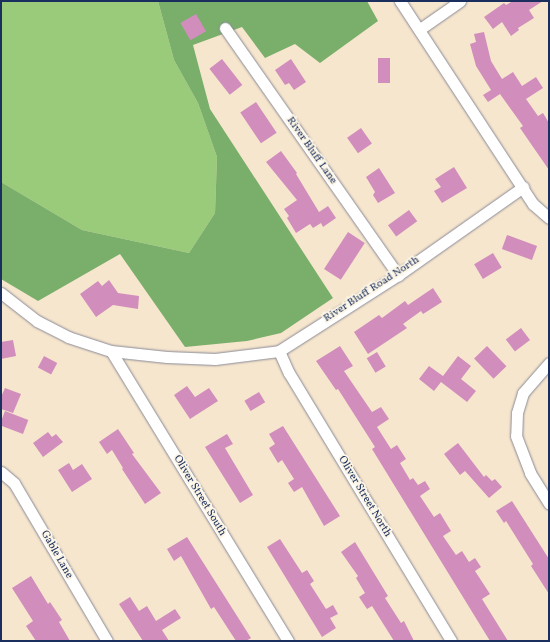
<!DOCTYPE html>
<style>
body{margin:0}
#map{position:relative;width:550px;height:642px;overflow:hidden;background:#f7e6ce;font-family:Vollkorn,serif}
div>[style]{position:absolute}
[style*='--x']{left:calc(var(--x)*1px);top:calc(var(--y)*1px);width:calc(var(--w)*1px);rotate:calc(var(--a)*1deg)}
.green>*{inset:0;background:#99cb7b}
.forest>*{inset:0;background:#7aaf6b}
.building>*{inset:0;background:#d18ebc;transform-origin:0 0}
.roads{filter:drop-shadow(0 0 1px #898a96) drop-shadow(0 0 1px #898a96)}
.street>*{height:11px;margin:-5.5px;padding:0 5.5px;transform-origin:5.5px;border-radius:5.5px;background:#fff}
span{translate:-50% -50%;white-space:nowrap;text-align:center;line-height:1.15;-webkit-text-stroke:3.5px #fcf5e5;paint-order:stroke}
.street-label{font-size:11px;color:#1b2f5e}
.frame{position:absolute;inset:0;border:2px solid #1b2f5e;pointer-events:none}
</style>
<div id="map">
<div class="green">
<div style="clip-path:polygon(1px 1px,158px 1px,174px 60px,198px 103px,217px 157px,215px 213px,189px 253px,82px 230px,1px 182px)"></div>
</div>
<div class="forest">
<div style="clip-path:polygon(158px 1px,367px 1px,378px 21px,320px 63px,295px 44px,265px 58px,242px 27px,193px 45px,210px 109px,333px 298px,281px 333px,247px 341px,185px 347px,120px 254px,38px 301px,1px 279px,1px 182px,82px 230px,189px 253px,215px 213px,217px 157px,198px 103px,174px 60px)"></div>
</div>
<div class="building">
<div style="clip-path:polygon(513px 1px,543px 1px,529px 10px,534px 18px,518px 28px,519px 30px,511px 36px,502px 22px,493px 29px,484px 17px,504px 3px,506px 5px)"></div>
<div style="left:196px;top:14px;width:20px;height:18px;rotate:60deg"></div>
<div style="clip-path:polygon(484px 32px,491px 61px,502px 79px,513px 72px,522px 86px,536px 77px,543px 88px,526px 99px,538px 116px,543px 113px,549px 123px,549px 170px,520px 128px,523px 126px,500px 94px,488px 102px,483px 95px,491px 90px,476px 66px,470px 44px,476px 42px,474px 34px)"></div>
<div style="left:378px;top:58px;width:12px;height:25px"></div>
<div style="left:222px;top:59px;width:33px;height:16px;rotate:52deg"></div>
<div style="clip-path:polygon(291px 59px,306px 82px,294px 90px,289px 83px,285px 85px,275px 70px)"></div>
<div style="left:256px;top:102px;width:37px;height:19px;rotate:56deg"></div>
<div style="left:361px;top:128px;width:19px;height:17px;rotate:55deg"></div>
<div style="clip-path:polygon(281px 151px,297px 173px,296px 174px,319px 212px,328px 206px,336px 218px,323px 227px,321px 223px,313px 228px,310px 224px,296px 233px,287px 218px,289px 216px,284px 209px,297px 200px,266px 162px)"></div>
<div style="clip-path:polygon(454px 167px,467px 188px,442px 203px,434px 191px,441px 187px,435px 179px)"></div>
<div style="clip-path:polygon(379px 168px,395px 193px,378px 203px,373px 195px,375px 192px,366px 177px)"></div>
<div style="left:409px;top:210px;width:14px;height:26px;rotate:54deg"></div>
<div style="left:348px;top:232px;width:20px;height:44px;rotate:33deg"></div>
<div style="left:507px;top:235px;width:32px;height:15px;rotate:20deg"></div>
<div style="left:493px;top:253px;width:17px;height:22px;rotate:59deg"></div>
<div style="clip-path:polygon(109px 280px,118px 293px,139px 296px,138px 309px,113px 305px,96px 317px,80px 294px,98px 281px,102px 286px)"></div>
<div style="clip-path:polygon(433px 288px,442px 302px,423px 314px,421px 311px,403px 324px,407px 328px,368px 354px,354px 332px,379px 315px,382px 318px,405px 301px,408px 305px)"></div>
<div style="left:521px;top:328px;width:15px;height:19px;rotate:53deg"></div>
<div style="clip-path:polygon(13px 340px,16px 356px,1px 359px,1px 342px)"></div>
<div style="clip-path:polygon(340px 346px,353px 366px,344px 371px,359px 393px,372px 412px,381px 407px,389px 419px,377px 427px,391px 449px,397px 445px,406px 459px,400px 463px,410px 480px,413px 478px,418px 485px,425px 481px,430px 489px,420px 496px,434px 517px,440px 513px,451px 531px,443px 536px,456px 555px,462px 551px,469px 562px,475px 558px,481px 567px,475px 571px,490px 594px,482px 599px,508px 641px,490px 641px,391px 480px,372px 449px,375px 447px,338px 389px,336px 390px,316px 361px)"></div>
<div style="left:487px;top:346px;width:28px;height:18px;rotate:46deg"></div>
<div style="left:377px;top:352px;width:17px;height:12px;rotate:59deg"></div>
<div style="left:44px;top:356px;width:15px;height:13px;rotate:28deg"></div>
<div style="clip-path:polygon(458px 356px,471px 366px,461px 379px,476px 391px,467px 402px,441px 382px,434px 391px,419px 379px,429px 366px,443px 376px)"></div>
<div style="clip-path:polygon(187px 386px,195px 397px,209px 388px,218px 401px,190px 419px,174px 395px)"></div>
<div style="clip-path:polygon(5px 388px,21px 394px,13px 413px,1px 409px,1px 397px)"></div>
<div style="left:259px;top:392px;width:12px;height:17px;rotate:59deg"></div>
<div style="left:5px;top:411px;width:25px;height:15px;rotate:21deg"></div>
<div style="clip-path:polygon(283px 426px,340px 516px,324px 526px,302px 487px,294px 492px,288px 483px,294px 479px,282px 460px,278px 463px,269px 448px,275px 444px,269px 434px)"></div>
<div style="clip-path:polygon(118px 429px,134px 453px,132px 454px,161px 493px,145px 504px,122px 469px,123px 468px,112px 450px,107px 454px,99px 442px)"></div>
<div style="clip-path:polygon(48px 432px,52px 437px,56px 434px,63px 442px,43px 457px,33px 443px)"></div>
<div style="clip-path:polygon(227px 434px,233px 444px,225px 448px,253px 495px,240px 503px,205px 447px)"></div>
<div style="clip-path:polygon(458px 443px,484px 477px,486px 475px,492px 481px,495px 479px,502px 487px,489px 498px,465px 471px,460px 475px,444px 454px)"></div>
<div style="clip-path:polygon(69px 463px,73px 470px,82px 464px,92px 479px,72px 492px,58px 470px)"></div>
<div style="clip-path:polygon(512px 501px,549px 559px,549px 594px,531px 566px,533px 564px,506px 521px,504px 523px,496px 511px)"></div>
<div style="clip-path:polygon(187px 537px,251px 638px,246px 641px,236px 641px,214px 607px,211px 609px,181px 556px,174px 561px,167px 549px)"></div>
<div style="clip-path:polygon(280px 539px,302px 573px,307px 570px,314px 581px,310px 584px,326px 609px,333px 605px,338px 614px,330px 618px,336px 628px,322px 637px,267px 547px)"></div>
<div style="clip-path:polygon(355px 542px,388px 596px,385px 598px,401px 623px,404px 621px,414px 641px,394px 641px,372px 606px,367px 609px,359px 597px,365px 593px,356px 578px,358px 576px,341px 552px)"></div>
<div style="clip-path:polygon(31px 576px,48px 604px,50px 602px,62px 620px,59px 622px,70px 641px,36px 641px,26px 626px,33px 621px,12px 588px)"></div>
<div style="clip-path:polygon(130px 597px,139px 611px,147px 606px,156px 621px,175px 609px,181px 618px,162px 630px,169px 641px,143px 641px,119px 604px)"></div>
</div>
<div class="roads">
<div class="street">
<div style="--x:400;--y:1;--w:243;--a:56.8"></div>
<div style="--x:533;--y:204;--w:21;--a:41"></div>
<div style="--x:225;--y:28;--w:302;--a:55"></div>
<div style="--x:420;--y:29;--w:49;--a:-35"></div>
<div style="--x:1;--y:293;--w:46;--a:37.9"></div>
<div style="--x:37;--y:321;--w:35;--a:27"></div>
<div style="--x:68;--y:337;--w:45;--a:18"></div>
<div style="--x:111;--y:351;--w:56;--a:6.1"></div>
<div style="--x:167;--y:357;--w:48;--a:2.4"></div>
<div style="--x:215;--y:359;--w:64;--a:-7.1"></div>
<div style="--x:279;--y:351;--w:141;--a:-32.6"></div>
<div style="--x:398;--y:275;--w:153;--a:-35.1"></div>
<div style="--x:111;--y:351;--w:340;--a:58.6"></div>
<div style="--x:279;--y:351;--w:24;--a:66"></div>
<div style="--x:289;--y:373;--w:313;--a:58.8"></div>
<div style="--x:549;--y:363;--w:40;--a:131"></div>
<div style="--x:523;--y:393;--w:21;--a:107"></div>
<div style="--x:517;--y:413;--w:23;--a:92"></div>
<div style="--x:516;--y:436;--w:40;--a:69"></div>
<div style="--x:530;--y:473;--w:36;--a:58"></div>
<div style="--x:1;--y:472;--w:17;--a:40"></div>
<div style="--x:14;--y:483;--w:183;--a:59.5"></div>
</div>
</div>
<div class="street-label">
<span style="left:311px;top:151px;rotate:55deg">River Bluff Lane</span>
<span style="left:372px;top:290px;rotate:-33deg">River Bluff Road North</span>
<span style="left:199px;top:496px;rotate:59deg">Oliver Street South</span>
<span style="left:364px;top:497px;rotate:59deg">Oliver Street North</span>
<span style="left:56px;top:555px;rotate:60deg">Gable Lane</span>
</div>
<div class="frame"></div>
</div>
